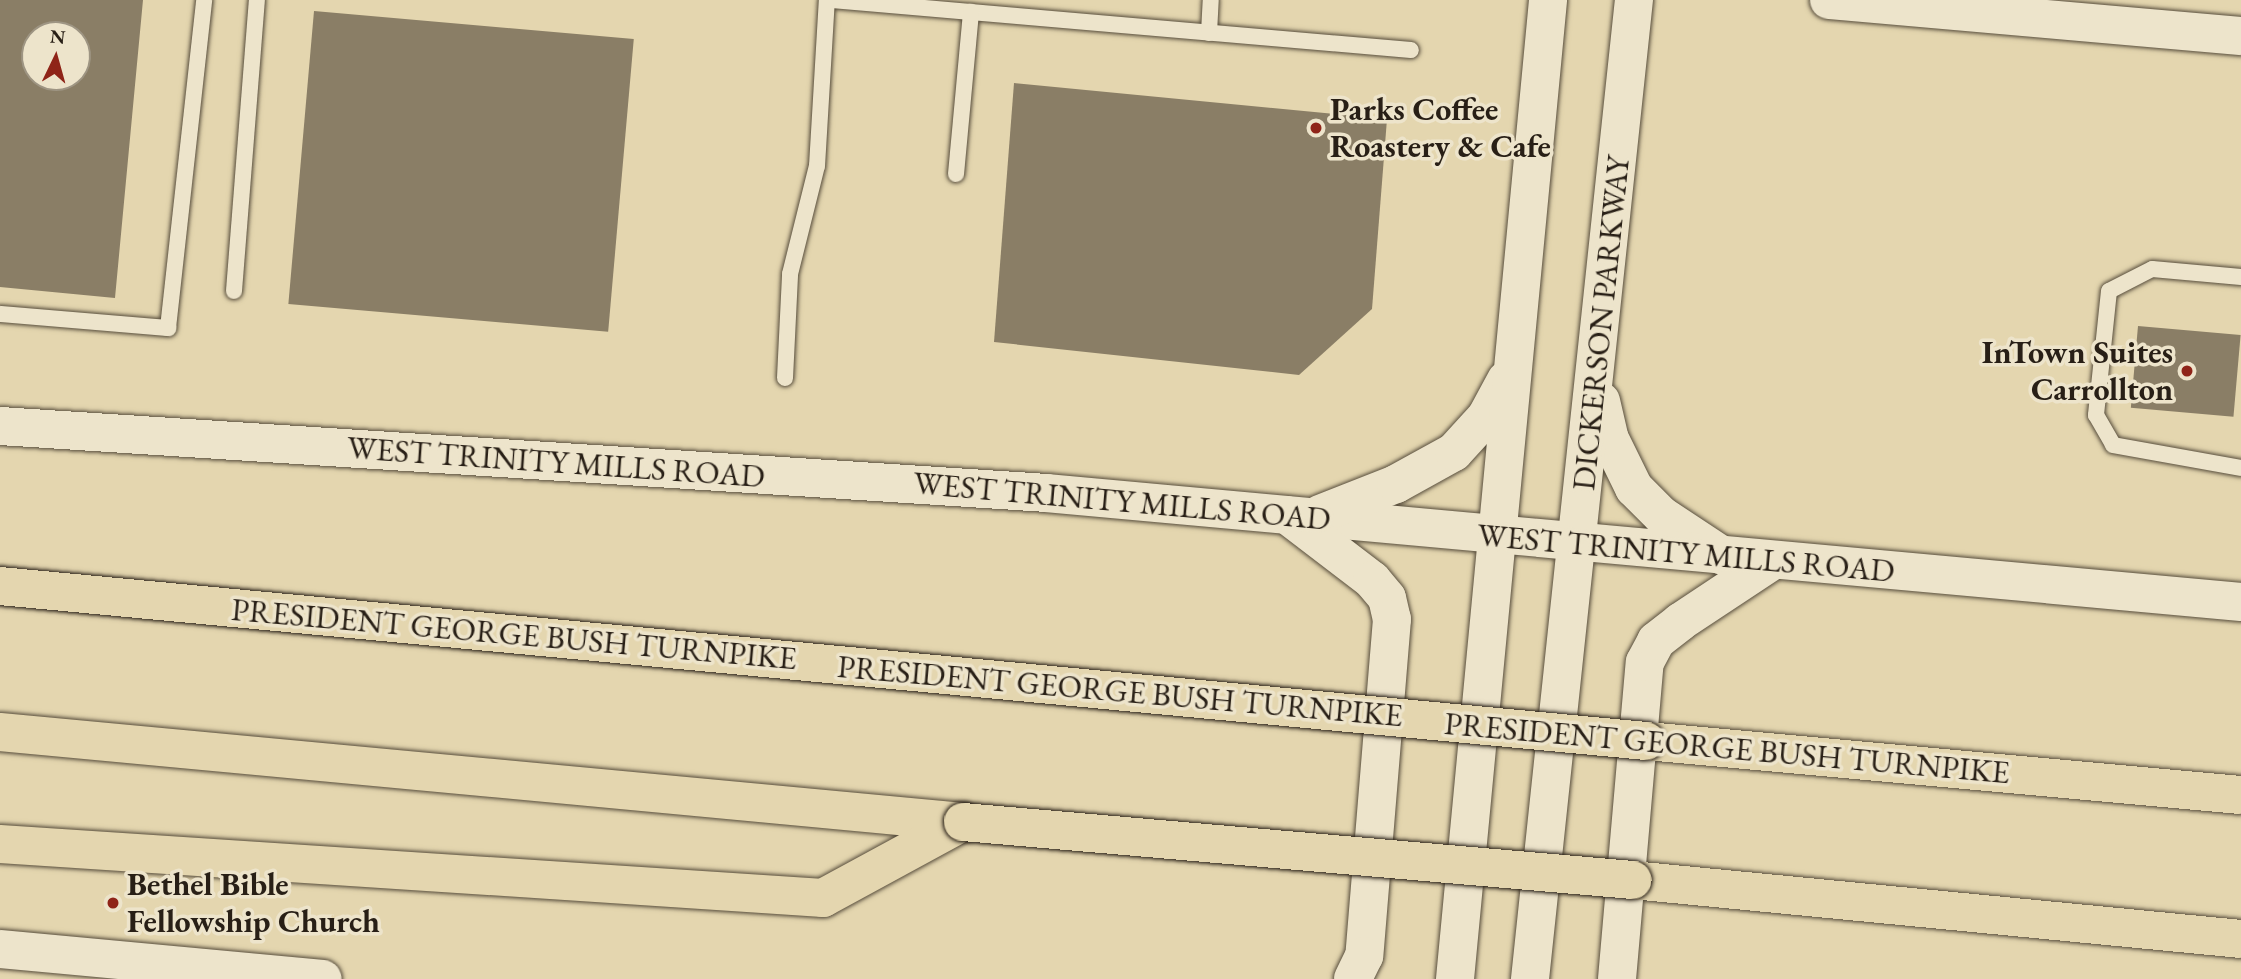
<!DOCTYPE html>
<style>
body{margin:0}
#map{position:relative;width:2241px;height:979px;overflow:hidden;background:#e4d6af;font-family:"EB Garamond",serif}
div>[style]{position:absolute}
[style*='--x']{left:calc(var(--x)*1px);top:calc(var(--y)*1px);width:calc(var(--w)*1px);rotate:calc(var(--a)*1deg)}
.building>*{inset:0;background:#8a7e66;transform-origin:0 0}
.roads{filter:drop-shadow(0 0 2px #574d3c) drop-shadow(0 0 2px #574d3c)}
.service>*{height:16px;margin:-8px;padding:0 8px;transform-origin:8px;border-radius:8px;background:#ede4cb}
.tertiary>*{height:38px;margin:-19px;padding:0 19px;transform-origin:19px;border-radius:19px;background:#ede4cb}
.secondary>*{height:38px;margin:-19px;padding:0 19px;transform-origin:19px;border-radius:19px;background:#ede4cb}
.motorway>*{height:38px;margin:-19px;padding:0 19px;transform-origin:19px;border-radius:19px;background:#e4d6af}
.bridges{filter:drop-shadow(0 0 2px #281f16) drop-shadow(0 0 2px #281f16)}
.motorway-bridge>*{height:38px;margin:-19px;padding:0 19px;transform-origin:19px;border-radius:19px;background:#e4d6af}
.dots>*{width:19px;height:19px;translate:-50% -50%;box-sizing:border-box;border:4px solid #ede4cb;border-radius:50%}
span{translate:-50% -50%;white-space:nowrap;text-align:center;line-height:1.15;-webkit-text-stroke:7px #ede4cb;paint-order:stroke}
.poi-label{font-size:32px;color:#281f16;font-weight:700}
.left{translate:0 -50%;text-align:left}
.right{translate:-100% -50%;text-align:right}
.street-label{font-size:32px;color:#281f16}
.north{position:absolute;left:21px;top:21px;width:70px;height:70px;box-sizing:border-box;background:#ede4cb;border:2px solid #9e9583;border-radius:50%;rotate:5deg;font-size:19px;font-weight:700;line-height:28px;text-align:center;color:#281f16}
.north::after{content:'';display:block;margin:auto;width:24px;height:32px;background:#8f2418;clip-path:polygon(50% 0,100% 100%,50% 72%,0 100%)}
</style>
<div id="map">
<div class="building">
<div style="clip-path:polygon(evenodd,0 0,143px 0,115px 298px,0 287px,0 0,35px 35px,77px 35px,77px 77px,35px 77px,35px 35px)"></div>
<div style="left:314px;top:11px;width:321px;height:294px;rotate:5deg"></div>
<div style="clip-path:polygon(1014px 83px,1387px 119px,1372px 309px,1299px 375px,994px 342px)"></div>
<div style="left:2138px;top:326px;width:103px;height:82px;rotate:5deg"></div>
</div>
<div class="roads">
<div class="service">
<div style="--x:832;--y:0;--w:581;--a:4.94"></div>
<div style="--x:1209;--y:33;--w:33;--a:-87"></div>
<div style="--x:956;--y:174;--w:163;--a:-84.7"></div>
<div style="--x:2241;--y:277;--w:89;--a:-174.9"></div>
<div style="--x:2152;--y:269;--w:48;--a:152.9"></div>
<div style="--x:2109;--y:291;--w:125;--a:96"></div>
<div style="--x:2096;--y:415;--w:34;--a:60"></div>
<div style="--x:2113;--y:445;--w:130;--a:10.2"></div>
<div style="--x:234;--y:291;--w:292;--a:-85.5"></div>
<div style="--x:0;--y:314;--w:169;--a:4.8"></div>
<div style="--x:168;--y:328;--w:330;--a:-83.7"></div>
<div style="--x:785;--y:378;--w:104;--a:-87.2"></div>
<div style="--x:790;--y:274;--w:111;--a:-76"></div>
<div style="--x:817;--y:166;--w:166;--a:-86.6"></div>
</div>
<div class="tertiary">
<div style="--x:1829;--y:0;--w:414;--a:5"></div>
</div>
<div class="secondary">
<div style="--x:1601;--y:401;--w:37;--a:77"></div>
<div style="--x:1609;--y:437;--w:57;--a:63.9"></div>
<div style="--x:1634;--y:488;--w:38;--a:45"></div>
<div style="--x:1661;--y:515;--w:74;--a:33.5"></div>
<div style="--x:0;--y:426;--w:1048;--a:3.66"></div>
<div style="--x:1046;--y:493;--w:1200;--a:5.21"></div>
<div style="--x:1320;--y:514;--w:82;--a:-21.5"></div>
<div style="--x:1396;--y:484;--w:66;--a:-28.9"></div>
<div style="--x:1454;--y:452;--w:47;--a:-47.6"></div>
<div style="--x:1486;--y:417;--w:42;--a:-61.6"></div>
<div style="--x:1287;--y:515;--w:107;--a:37.4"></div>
<div style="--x:1372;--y:580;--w:23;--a:50"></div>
<div style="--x:1387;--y:598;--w:22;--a:77"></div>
<div style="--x:1392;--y:619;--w:338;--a:94.7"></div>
<div style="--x:1364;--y:956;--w:25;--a:116"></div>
<div style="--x:0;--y:949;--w:324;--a:5.3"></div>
<div style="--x:1455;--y:979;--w:983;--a:-84.57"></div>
<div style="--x:1530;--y:979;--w:985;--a:-83.94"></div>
<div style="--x:1617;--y:979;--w:318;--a:-85"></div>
<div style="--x:1645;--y:662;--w:24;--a:-62"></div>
<div style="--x:1656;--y:641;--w:31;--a:-38"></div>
<div style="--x:1680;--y:622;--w:107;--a:-33.5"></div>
</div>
<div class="motorway">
<div style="--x:0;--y:732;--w:967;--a:5.34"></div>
<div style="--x:1646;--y:741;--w:597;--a:5.19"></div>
<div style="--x:0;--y:844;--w:825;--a:3.75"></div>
<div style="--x:823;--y:898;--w:159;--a:-28.5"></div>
<div style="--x:1632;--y:880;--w:612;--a:5.53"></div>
</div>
</div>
<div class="bridges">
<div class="motorway-bridge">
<div style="--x:0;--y:586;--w:1653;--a:5.38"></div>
<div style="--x:963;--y:822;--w:672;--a:4.95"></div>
</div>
</div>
<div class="dots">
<div style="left:1316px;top:128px;background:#8f2418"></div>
<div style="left:2187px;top:371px;background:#8f2418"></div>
<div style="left:113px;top:903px;background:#8f2418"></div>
</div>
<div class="poi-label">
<span class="left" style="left:1330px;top:128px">Parks Coffee<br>Roastery &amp; Cafe</span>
<span class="right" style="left:2173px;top:371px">InTown Suites<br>Carrollton</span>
<span class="left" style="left:127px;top:903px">Bethel Bible<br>Fellowship Church</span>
</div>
<div class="street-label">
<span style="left:1601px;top:323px;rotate:-84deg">DICKERSON PARKWAY</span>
<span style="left:556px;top:462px;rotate:4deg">WEST TRINITY MILLS ROAD</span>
<span style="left:1122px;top:501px;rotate:5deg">WEST TRINITY MILLS ROAD</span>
<span style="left:1686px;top:553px;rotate:5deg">WEST TRINITY MILLS ROAD</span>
<span style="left:514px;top:634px;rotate:5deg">PRESIDENT GEORGE BUSH TURNPIKE</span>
<span style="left:1120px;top:691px;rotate:5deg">PRESIDENT GEORGE BUSH TURNPIKE</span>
<span style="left:1727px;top:748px;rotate:5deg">PRESIDENT GEORGE BUSH TURNPIKE</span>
</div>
<div class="north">N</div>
</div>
